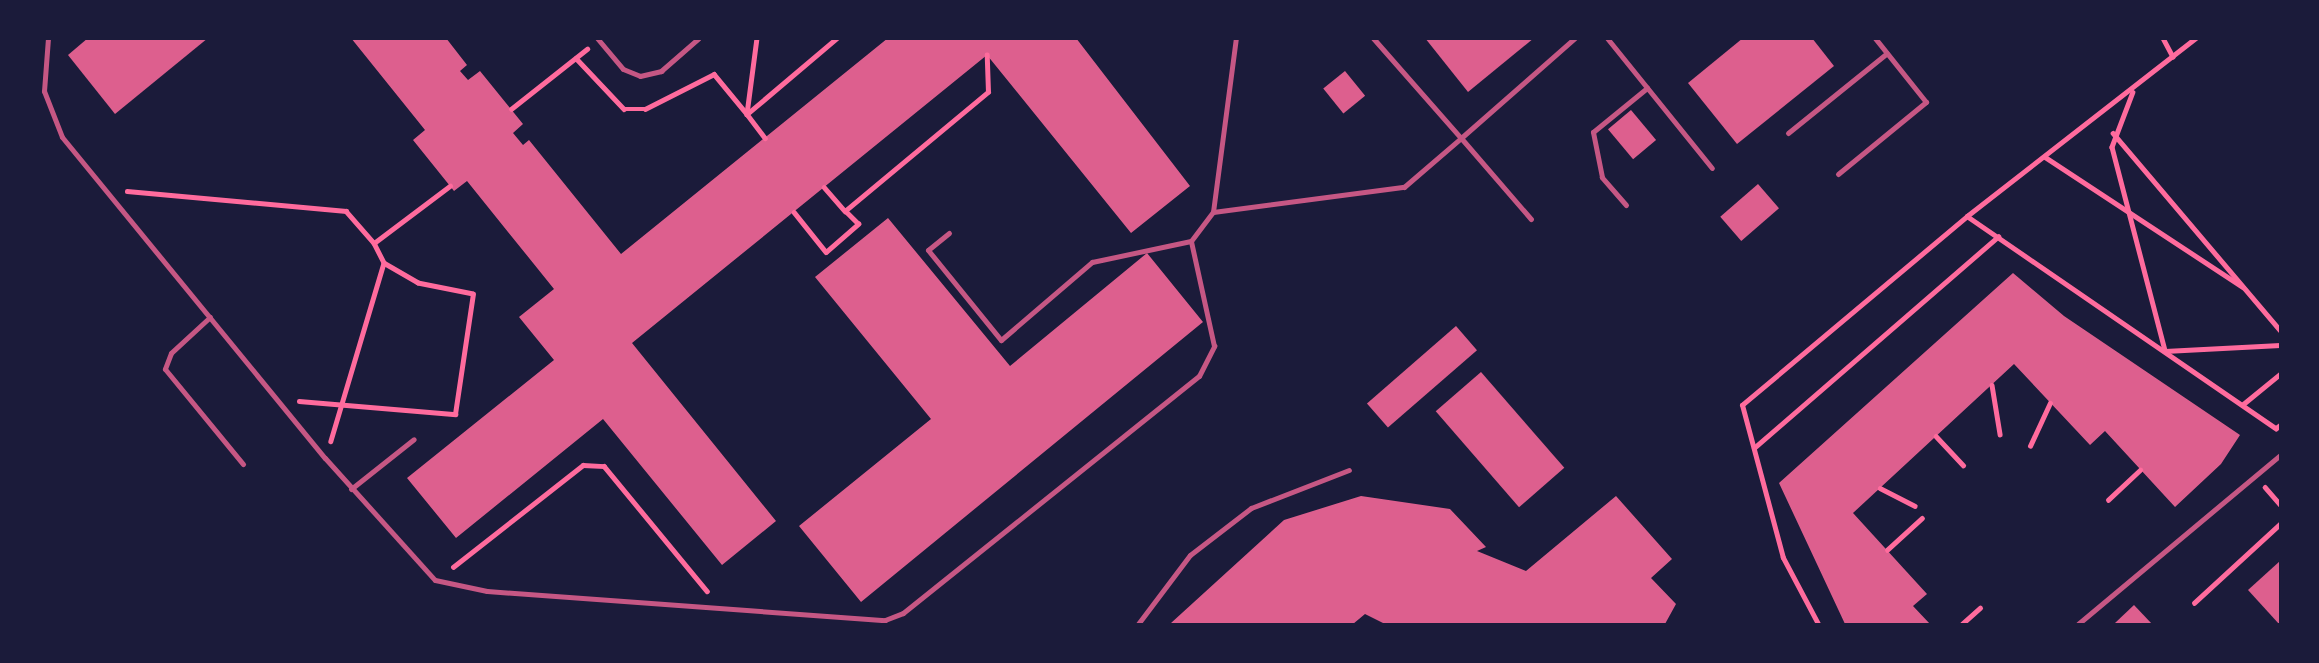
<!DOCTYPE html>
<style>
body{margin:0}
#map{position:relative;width:2319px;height:663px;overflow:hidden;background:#1b1b3a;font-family:Literata,serif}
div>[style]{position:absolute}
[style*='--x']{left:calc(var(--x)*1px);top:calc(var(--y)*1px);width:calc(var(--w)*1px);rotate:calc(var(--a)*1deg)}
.building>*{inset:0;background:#dd5f8e;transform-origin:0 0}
.path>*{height:4.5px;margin:-2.25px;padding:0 2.25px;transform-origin:2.25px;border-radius:2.25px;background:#ff6b9d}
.service>*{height:5px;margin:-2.5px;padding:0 2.5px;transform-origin:2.5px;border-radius:2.5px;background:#c65784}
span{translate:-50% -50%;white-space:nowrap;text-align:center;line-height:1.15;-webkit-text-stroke:5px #1b1b3a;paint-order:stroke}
.frame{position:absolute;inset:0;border:40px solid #1b1b3a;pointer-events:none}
</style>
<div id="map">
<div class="building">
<div style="clip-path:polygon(88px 38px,208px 38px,115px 114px,68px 55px)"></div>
<div style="clip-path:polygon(351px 38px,446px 38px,467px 65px,460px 71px,468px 80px,480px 71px,523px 124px,513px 133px,523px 145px,529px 140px,621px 254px,888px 38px,1076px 38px,1190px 186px,1131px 233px,987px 55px,632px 343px,776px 521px,722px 565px,603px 419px,456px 538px,407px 478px,554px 360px,519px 317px,554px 289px,467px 181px,454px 191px,413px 140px,425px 130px)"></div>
<div style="clip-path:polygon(1425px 38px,1534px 38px,1468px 92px)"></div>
<div style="clip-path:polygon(1743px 38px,1812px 38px,1834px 66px,1737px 144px,1688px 83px)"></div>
<div style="left:1345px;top:71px;width:32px;height:28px;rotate:51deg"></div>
<div style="left:1631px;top:110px;width:39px;height:30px;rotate:50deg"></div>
<div style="left:1758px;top:184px;width:32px;height:50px;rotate:49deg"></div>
<div style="clip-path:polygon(888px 218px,1010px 366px,1147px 253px,1203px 322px,861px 602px,799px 526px,931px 419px,815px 277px)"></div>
<div style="clip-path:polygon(2013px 273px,2064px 316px,2240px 435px,2221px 464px,2175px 507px,2105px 431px,2090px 445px,2014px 364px,1853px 513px,1927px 594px,1913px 606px,1930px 624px,1845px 624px,1779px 483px)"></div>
<div style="left:1456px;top:326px;width:32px;height:118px;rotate:49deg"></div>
<div style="left:1481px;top:372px;width:127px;height:60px;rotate:49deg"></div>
<div style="clip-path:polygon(1361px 496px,1450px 509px,1486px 547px,1477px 551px,1526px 571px,1616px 496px,1672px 559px,1651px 578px,1676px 604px,1665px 624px,1385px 624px,1365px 614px,1353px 624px,1171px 623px,1284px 520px)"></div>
<div style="clip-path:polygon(2280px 561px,2280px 624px,2279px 624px,2248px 590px)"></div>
<div style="clip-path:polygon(2134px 605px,2152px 624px,2115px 623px)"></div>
</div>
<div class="path">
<div style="--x:757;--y:38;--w:77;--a:97.5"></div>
<div style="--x:747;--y:114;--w:30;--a:53"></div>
<div style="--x:2163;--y:38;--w:21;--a:62"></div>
<div style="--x:576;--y:58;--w:70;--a:46.7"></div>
<div style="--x:624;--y:109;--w:21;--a:0"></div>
<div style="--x:645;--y:109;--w:77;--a:-26.9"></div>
<div style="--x:714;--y:74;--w:52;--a:50.5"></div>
<div style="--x:747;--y:114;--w:118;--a:-40.2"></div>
<div style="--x:2133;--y:92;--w:59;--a:110.9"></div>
<div style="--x:2112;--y:147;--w:211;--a:75.4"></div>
<div style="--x:2165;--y:351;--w:115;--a:-3"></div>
<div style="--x:511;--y:109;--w:97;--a:-38.3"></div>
<div style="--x:2113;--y:133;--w:258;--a:49.7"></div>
<div style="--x:2045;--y:157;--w:237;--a:33.3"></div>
<div style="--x:824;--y:187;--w:32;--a:49"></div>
<div style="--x:845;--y:211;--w:186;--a:-39.8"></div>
<div style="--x:988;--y:92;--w:37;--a:-92"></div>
<div style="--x:127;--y:191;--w:220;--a:5.2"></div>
<div style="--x:346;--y:211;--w:43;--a:48.8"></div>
<div style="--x:374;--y:243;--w:22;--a:63"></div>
<div style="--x:384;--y:263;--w:186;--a:106.6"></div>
<div style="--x:794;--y:212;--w:51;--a:51.3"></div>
<div style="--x:826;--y:252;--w:43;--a:-41.2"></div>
<div style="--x:858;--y:224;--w:18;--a:-135"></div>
<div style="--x:1967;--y:216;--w:290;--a:-37.9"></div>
<div style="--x:374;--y:243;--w:95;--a:-36.9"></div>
<div style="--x:1992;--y:385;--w:50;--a:80.7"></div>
<div style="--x:299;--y:401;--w:157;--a:4.8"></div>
<div style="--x:455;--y:414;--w:121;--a:-81.5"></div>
<div style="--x:473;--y:294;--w:56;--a:-168.7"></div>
<div style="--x:418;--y:283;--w:39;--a:-150"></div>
<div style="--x:2242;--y:405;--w:49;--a:-39.2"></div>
<div style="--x:1936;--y:436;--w:40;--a:47"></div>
<div style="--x:2030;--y:446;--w:47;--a:-65.1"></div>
<div style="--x:1754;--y:448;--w:323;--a:-40.9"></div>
<div style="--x:2265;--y:487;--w:23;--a:49"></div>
<div style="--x:1880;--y:488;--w:39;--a:27"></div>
<div style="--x:2108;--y:500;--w:44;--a:-43.2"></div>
<div style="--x:1887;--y:550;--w:47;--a:-42.4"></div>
<div style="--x:453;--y:567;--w:165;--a:-38.1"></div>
<div style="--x:583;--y:465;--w:21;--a:3"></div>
<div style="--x:604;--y:466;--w:162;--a:50.5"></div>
<div style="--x:2194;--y:603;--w:117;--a:-42.6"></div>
<div style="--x:1818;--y:624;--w:75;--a:-117.9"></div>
<div style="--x:1783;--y:558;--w:158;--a:-105"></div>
<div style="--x:1742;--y:405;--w:294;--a:-40"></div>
<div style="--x:1967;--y:216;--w:375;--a:34.5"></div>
<div style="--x:2276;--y:428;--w:5;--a:-37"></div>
<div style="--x:1962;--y:624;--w:24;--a:-42"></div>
</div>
<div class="service">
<div style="--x:48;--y:38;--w:53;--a:94.3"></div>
<div style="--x:44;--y:91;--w:49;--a:68.6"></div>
<div style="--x:62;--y:137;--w:415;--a:50.7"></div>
<div style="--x:325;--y:458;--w:164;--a:48"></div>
<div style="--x:435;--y:580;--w:53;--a:11.9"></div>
<div style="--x:487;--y:591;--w:399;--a:4.2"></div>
<div style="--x:885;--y:620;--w:19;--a:-21"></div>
<div style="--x:903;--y:613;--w:379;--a:-38.7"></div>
<div style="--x:1199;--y:376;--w:34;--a:-63"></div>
<div style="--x:1214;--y:346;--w:107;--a:-102.4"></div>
<div style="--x:1191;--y:241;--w:36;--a:-53"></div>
<div style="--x:1213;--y:212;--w:176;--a:-82.5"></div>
<div style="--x:597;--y:38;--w:40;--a:50"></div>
<div style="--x:623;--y:69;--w:18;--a:22"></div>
<div style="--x:640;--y:76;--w:22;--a:-13"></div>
<div style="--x:661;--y:71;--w:50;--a:-41"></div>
<div style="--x:1373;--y:38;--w:133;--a:48.7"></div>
<div style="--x:1461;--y:138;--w:152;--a:-41.3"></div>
<div style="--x:1607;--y:38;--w:167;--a:51.1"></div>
<div style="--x:1788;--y:133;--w:127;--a:-38.9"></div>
<div style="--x:1838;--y:174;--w:114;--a:-39.3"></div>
<div style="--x:1926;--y:102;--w:82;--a:-128.6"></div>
<div style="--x:1626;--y:205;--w:37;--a:-131"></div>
<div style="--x:1602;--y:177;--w:46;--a:-101.3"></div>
<div style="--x:1593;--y:132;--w:70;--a:-39.2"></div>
<div style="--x:1213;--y:212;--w:193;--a:-7.5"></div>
<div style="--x:1404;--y:187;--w:75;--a:-40.7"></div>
<div style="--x:1461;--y:138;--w:107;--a:49.2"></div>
<div style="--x:949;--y:233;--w:27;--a:141"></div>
<div style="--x:928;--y:250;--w:116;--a:51"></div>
<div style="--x:1001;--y:340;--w:120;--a:-40.6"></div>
<div style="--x:1092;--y:262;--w:101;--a:-12"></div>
<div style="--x:210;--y:317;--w:53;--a:137.3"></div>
<div style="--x:171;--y:353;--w:17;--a:111"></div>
<div style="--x:165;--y:369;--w:123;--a:50.6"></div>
<div style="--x:351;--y:489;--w:80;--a:-38.4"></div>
<div style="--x:1138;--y:624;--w:86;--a:-53"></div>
<div style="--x:1190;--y:555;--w:77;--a:-37.6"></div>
<div style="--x:1251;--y:508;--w:105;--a:-21.2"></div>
<div style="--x:2078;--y:624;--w:263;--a:-39.9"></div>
</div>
<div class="frame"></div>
</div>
